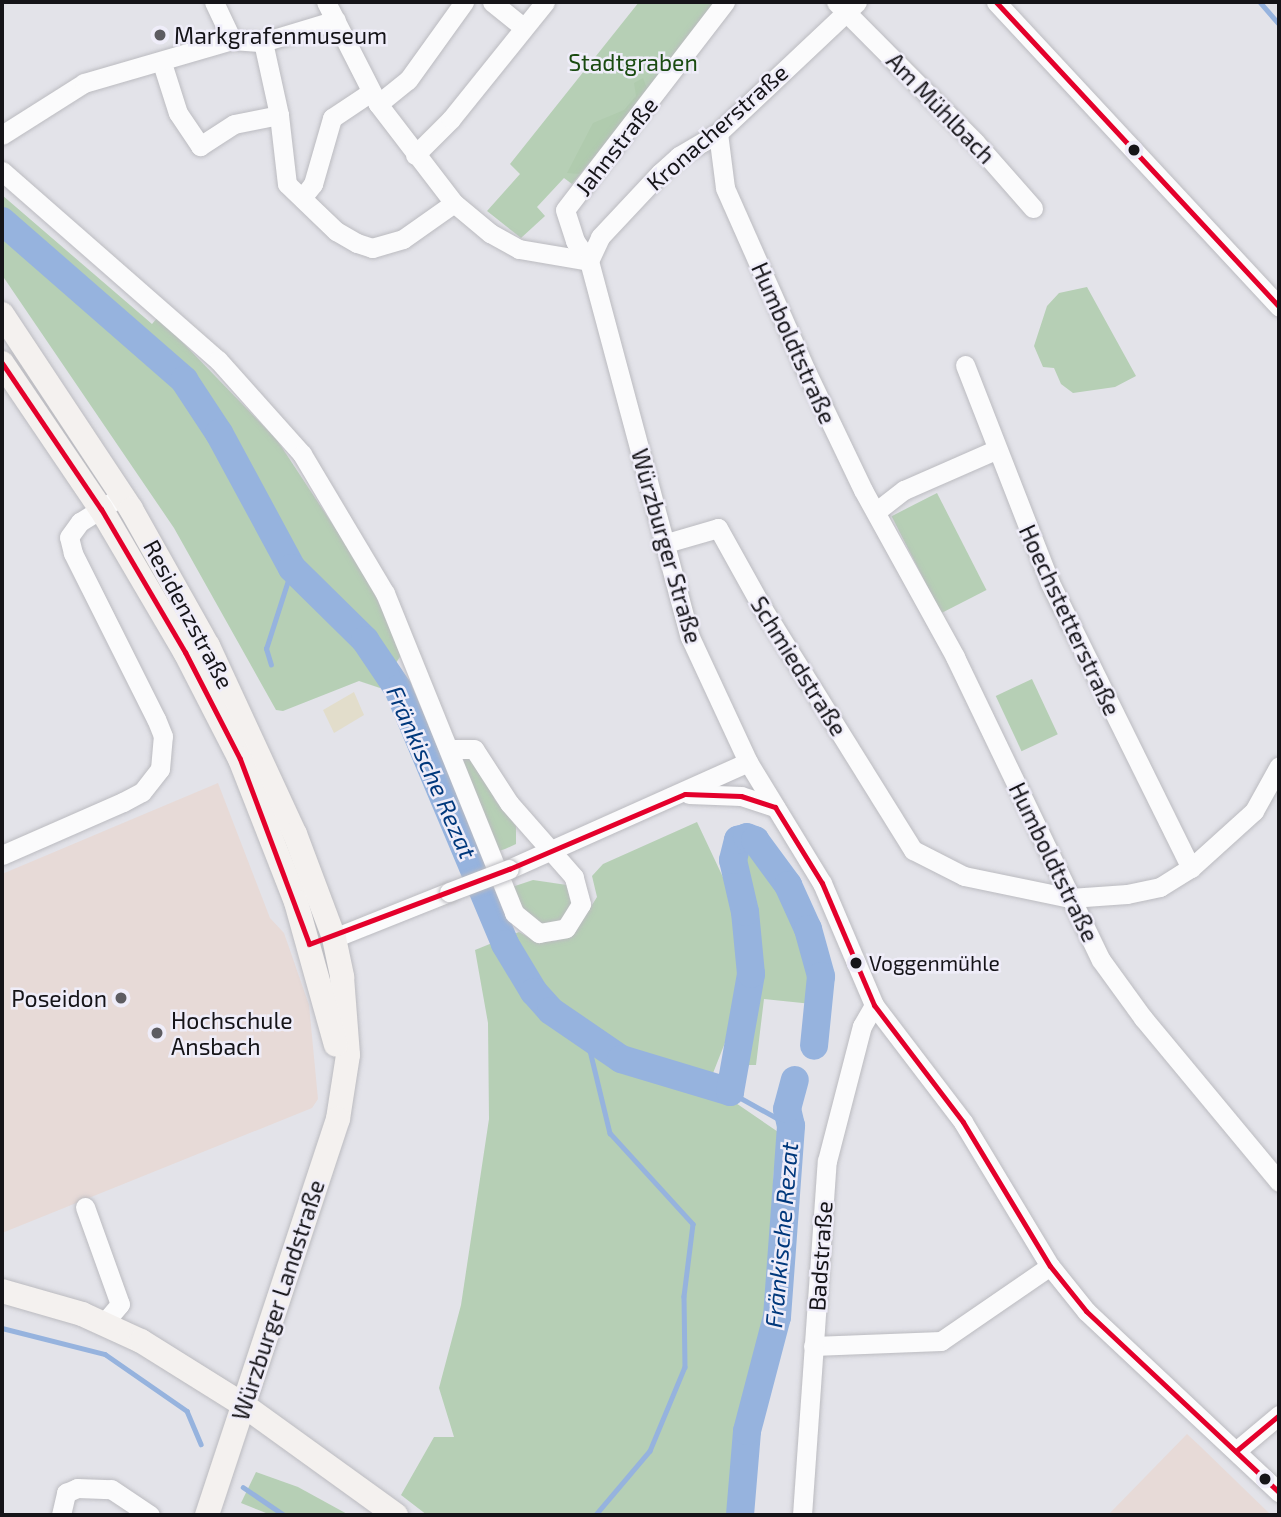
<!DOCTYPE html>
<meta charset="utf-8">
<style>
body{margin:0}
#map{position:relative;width:1281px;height:1517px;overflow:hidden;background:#e3e3e9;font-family:"Exo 2",sans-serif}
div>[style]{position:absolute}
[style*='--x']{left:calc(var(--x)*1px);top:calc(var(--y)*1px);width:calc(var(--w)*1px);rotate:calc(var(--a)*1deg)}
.education>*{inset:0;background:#e7dad7}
.green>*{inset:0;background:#b6cfb5;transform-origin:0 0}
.forest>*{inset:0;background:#b0cbae}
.sand>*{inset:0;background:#e2ddcb}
.stream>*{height:4.5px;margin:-2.25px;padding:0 2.25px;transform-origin:2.25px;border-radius:2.25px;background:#96b3de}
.river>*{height:28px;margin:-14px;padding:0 14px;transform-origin:14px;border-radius:14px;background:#96b3de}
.roads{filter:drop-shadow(0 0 2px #bbbbc0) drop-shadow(0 0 2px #bbbbc0)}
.minor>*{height:19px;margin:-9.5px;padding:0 9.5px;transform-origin:9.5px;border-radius:9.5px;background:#fbfbfc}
.major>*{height:24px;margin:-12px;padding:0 12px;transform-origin:12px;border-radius:12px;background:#f4f1ef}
.bridges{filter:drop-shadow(0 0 2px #bbbbc0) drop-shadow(0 0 2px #bbbbc0)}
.minor-bridge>*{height:19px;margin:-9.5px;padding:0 9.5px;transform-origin:9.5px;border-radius:9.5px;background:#fbfbfc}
.bus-1>*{height:5px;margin:-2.5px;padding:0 2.5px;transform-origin:2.5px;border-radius:2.5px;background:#e4002b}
.dots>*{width:19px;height:19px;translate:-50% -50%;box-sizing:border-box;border:4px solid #efedf9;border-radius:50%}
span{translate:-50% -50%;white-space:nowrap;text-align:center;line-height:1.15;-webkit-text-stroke:5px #efedf9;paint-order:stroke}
.bus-label{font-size:21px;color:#151418}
.left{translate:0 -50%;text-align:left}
.poi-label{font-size:23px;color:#151418}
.right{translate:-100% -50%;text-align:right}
.park-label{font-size:23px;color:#1a4b11}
.street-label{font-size:23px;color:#151418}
.water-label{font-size:24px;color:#00387c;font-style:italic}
.frame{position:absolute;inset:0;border:4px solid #151418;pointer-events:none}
</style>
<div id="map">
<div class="education">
<div style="clip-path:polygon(218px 783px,270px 918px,284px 933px,309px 1005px,318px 1099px,312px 1108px,2px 1233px,2px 874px)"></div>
<div style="clip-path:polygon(1187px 1434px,1201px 1447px,1271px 1515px,1108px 1515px)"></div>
</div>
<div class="green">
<div style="clip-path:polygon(639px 2px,715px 2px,656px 83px,572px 184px,564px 178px,537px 207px,545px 216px,521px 238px,487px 211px,520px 174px,510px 164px)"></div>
<div style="clip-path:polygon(2px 195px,152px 324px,158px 317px,277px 440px,362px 569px,403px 652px,380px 688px,359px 681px,283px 711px,276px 710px,174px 528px,2px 275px)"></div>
<div style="clip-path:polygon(1087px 287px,1136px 376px,1115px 387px,1073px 393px,1061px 384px,1054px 368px,1043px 367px,1034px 346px,1047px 306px,1059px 293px)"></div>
<div style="left:937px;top:493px;width:109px;height:51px;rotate:63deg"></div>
<div style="left:1032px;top:679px;width:61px;height:40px;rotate:65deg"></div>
<div style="clip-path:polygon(470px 756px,485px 775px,495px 800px,516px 826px,516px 844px,505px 849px,496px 852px,462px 761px)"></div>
<div style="clip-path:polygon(697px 822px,729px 890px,743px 970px,739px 1007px,706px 1091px,727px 1097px,784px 1136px,774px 1169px,765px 1317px,736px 1440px,731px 1515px,427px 1515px,401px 1495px,434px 1437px,454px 1437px,439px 1388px,461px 1305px,489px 1119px,488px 1023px,475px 950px,519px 932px,533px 940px,556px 941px,575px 932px,597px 897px,592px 876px,603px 864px)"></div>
<div style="clip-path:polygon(746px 855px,754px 855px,780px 884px,813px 977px,812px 1004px,764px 999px,756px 1065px,741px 1065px,760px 959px,743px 864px)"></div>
<div style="clip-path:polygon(533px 880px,567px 885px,572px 908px,557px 923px,544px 926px,525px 914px,512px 887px)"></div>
<div style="clip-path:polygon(256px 1472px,298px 1487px,349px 1515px,271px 1515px,241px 1503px)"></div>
</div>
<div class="forest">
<div style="clip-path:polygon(643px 78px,648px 91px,579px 174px,567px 173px,593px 123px,624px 110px,636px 96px,634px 83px)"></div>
</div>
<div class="sand">
<div style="clip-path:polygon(354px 692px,364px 715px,334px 733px,323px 710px)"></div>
</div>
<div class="stream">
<div style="--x:1260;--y:2;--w:29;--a:49"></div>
<div style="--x:271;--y:665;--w:17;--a:-107"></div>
<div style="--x:266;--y:649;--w:85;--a:-72.2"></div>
<div style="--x:587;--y:1038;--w:98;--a:76.4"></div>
<div style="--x:610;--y:1133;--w:123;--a:47.6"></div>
<div style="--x:693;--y:1224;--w:73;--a:97.1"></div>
<div style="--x:684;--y:1296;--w:71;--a:89.2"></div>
<div style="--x:685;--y:1367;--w:91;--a:112.6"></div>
<div style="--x:650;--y:1451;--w:84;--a:130.2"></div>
<div style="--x:730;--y:1092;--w:70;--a:29.1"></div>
<div style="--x:2;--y:1328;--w:106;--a:14.2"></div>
<div style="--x:105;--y:1354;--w:100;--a:34.8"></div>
<div style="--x:187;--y:1411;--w:36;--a:67"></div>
<div style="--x:243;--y:1487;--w:50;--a:34.3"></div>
</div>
<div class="river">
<div style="--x:2;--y:221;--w:242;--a:41.1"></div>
<div style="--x:184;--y:380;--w:64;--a:56.6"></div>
<div style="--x:219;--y:433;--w:153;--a:61.6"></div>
<div style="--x:292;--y:568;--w:103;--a:44.6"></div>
<div style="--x:365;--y:640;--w:59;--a:56"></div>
<div style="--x:398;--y:689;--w:277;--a:67.2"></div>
<div style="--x:505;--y:944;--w:56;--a:58.9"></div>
<div style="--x:534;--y:992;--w:25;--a:48"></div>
<div style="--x:551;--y:1011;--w:85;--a:34.4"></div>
<div style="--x:621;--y:1059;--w:114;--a:16.8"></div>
<div style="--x:730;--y:1092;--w:120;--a:-79.9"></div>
<div style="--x:751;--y:974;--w:62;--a:-95.5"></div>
<div style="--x:745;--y:912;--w:53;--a:-103"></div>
<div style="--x:733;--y:860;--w:21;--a:-76"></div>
<div style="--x:738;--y:840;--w:9;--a:-18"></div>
<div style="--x:747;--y:837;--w:9;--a:21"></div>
<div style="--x:755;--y:840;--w:56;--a:53.7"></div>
<div style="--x:788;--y:885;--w:48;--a:65.6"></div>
<div style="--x:808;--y:929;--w:49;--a:74.5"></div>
<div style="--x:821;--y:976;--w:70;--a:95.7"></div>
<div style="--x:740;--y:1515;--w:84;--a:-85.2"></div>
<div style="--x:747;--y:1431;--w:118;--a:-75.3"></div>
<div style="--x:777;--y:1317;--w:192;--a:-85.8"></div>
<div style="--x:791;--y:1126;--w:17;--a:-103"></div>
<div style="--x:787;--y:1109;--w:30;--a:-75"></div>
</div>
<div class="roads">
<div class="minor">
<div style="--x:214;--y:2;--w:42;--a:64.7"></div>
<div style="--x:232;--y:40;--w:31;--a:4"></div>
<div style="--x:263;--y:42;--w:76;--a:-16.8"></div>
<div style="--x:326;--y:2;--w:114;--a:63"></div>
<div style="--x:378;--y:104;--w:125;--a:52.5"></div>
<div style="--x:454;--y:203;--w:47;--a:39.8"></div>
<div style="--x:490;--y:233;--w:33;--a:29"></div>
<div style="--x:519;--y:249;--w:71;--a:9.7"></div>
<div style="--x:492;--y:2;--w:40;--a:39"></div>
<div style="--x:725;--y:2;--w:262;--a:127.6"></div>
<div style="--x:565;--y:210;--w:33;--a:72"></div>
<div style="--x:575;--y:241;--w:24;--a:55"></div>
<div style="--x:589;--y:261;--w:389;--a:75"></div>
<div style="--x:690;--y:637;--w:138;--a:65.1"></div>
<div style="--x:748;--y:762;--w:142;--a:58.6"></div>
<div style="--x:822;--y:883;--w:133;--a:66.9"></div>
<div style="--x:874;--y:1005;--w:147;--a:52.7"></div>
<div style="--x:963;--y:1122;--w:168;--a:58.9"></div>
<div style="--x:1050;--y:1266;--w:58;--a:51.3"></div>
<div style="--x:1086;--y:1311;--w:265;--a:43.2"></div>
<div style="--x:836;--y:2;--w:197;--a:45.2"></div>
<div style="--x:975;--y:142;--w:88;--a:48.7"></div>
<div style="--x:996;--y:2;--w:416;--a:47.1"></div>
<div style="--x:263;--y:42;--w:75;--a:77.6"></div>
<div style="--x:162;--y:63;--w:52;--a:72.3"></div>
<div style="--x:178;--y:113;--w:40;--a:56"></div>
<div style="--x:200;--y:146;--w:40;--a:-32.9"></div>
<div style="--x:234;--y:124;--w:46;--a:-11.3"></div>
<div style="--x:279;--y:115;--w:69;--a:83.4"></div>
<div style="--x:287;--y:184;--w:68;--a:43.8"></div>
<div style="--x:336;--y:231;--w:24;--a:30"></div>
<div style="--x:357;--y:243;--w:16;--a:18"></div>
<div style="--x:372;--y:248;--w:32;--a:-16"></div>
<div style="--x:403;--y:239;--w:62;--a:-35.2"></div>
<div style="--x:378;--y:104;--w:38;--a:-39"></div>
<div style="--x:408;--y:80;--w:96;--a:-54.3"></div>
<div style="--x:718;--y:133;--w:55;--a:82.7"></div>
<div style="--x:725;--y:188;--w:200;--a:66.1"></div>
<div style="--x:806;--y:371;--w:132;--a:64.4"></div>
<div style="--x:863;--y:490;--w:191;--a:61.1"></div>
<div style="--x:955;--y:657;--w:336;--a:64.3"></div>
<div style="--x:1101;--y:960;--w:72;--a:54.1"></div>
<div style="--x:1143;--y:1018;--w:213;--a:50.3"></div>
<div style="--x:2;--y:135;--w:97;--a:-32.4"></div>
<div style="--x:84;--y:83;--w:154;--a:-16.2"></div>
<div style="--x:415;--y:155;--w:51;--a:-45"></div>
<div style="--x:451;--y:119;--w:150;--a:-51.2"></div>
<div style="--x:2;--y:171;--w:287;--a:41.2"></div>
<div style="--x:218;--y:360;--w:126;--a:48.2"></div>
<div style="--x:302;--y:454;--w:162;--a:59.2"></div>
<div style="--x:385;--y:593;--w:345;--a:68"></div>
<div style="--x:514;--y:913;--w:32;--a:39"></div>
<div style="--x:539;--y:933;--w:27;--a:-10"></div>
<div style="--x:566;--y:928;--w:28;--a:-58"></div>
<div style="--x:581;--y:904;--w:28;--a:-105"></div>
<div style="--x:574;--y:877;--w:98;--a:-131.3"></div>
<div style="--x:509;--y:803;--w:64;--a:-122.9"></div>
<div style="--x:474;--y:749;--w:23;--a:180"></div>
<div style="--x:302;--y:198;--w:18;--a:-52"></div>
<div style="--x:313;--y:184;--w:69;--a:-73.9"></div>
<div style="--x:332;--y:118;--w:47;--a:-33.7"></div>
<div style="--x:589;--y:261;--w:26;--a:-65"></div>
<div style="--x:600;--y:237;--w:88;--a:-46.8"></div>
<div style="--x:660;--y:173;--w:25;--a:-42"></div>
<div style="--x:679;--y:156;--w:45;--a:-30.5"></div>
<div style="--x:718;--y:133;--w:191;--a:-43.3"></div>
<div style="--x:965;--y:365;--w:234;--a:68.7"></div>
<div style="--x:1050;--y:583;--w:318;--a:63.7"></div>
<div style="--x:878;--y:510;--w:33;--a:-38"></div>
<div style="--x:904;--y:490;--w:99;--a:-23.7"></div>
<div style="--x:663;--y:544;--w:57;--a:-16.2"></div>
<div style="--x:718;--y:528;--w:93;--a:60.9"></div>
<div style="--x:763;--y:609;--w:284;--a:58.1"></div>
<div style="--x:913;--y:850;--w:57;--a:27"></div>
<div style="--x:964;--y:876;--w:108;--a:11.7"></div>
<div style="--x:1070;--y:898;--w:57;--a:-4"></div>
<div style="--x:1127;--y:894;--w:34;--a:-12"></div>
<div style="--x:1160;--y:887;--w:36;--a:-32"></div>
<div style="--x:1191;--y:868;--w:85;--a:-42.1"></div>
<div style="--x:1254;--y:811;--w:51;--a:-60.9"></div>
<div style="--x:689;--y:794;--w:52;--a:2.2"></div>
<div style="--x:741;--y:796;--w:36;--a:18"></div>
<div style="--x:2;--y:855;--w:132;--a:-23.7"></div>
<div style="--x:123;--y:802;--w:21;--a:-28"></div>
<div style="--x:142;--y:792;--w:29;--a:-52"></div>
<div style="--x:160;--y:769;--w:33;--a:-85"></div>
<div style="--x:163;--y:736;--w:18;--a:-112"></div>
<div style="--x:156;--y:719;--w:186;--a:-116.6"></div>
<div style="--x:73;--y:553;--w:16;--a:-104"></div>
<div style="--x:69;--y:537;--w:19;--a:-54"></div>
<div style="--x:80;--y:522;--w:38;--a:-32"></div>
<div style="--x:509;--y:869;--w:262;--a:-24.1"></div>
<div style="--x:334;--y:938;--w:124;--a:-21.8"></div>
<div style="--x:85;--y:1207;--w:103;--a:70.2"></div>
<div style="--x:120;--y:1304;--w:25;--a:130"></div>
<div style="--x:813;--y:1346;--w:128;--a:-2.2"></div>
<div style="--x:941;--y:1341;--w:132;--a:-34.5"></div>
<div style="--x:1236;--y:1451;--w:56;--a:-39.9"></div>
<div style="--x:61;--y:1515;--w:23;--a:-77"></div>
<div style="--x:66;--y:1493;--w:12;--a:-24"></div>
<div style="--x:77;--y:1488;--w:34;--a:2"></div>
<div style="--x:111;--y:1489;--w:47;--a:33.7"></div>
<div style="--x:802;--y:1515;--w:355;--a:-86"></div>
<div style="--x:827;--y:1161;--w:139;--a:-75.5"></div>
<div style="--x:862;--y:1026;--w:24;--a:-60"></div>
</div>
<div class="major">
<div style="--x:2;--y:314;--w:234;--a:56.5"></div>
<div style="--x:131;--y:509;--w:157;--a:60.7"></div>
<div style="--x:208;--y:646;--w:207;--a:65.2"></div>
<div style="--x:295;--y:834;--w:111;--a:69.4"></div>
<div style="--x:334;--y:938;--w:40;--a:78"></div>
<div style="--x:342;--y:977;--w:78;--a:85.6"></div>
<div style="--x:348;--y:1055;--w:65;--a:98.9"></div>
<div style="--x:338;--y:1119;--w:417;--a:108.3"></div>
<div style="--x:2;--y:363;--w:176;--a:55.9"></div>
<div style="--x:101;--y:509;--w:166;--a:59.6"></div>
<div style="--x:185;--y:652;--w:120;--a:62.8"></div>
<div style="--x:240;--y:759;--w:154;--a:68.6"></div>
<div style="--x:296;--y:902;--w:148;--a:74.4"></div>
<div style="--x:2;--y:1291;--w:83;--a:16"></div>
<div style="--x:82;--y:1314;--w:65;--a:24.6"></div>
<div style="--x:141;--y:1341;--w:119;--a:32"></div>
<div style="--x:242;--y:1404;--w:190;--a:35.8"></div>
</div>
</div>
<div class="bridges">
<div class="minor-bridge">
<div style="--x:449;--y:892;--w:64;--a:-21"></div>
</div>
</div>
<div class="bus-1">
<div style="--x:996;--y:2;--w:416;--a:47.1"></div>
<div style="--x:2;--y:363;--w:176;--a:55.9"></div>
<div style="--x:101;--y:509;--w:166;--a:59.6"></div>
<div style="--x:185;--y:652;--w:120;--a:62.8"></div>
<div style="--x:240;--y:759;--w:197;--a:69.5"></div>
<div style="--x:309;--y:944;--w:214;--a:-20.6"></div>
<div style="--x:509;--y:869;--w:191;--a:-23.1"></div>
<div style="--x:685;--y:794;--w:56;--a:2"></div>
<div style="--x:741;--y:796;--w:36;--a:18"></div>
<div style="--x:775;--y:807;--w:89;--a:58.3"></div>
<div style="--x:822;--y:883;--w:133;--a:66.9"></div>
<div style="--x:874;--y:1005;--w:147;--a:52.7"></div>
<div style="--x:963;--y:1122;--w:168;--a:58.9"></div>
<div style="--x:1050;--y:1266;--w:58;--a:51.3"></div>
<div style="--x:1086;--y:1311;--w:265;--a:43.2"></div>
<div style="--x:1236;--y:1451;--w:56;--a:-39.9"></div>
</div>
<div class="dots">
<div style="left:160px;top:35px;background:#5d5c61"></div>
<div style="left:1134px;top:150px;background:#151418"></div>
<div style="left:856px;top:963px;background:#151418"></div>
<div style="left:121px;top:998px;background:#5d5c61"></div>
<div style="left:157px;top:1033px;background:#5d5c61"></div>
<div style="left:1265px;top:1479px;background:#151418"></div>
</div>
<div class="bus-label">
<span class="left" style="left:869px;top:963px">Voggenmühle</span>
</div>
<div class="poi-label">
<span class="left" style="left:174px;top:35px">Markgrafenmuseum</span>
<span class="right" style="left:107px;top:998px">Poseidon</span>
<span class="left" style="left:171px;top:1033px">Hochschule<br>Ansbach</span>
</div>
<div class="park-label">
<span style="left:633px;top:62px">Stadtgraben</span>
</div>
<div class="street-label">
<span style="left:941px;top:108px;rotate:46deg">Am Mühlbach</span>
<span style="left:717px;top:127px;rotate:-41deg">Kronacherstraße</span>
<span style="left:616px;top:146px;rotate:-52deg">Jahnstraße</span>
<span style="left:794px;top:343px;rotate:66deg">Humboldtstraße</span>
<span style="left:667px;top:546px;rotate:74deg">Würzburger Straße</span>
<span style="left:189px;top:614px;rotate:62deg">Residenzstraße</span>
<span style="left:1070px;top:620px;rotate:65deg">Hoechstetterstraße</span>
<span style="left:799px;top:666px;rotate:58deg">Schmiedstraße</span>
<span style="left:1054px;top:862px;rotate:64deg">Humboldtstraße</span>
<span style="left:820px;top:1256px;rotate:-86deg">Badstraße</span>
<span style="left:278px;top:1300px;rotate:-72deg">Würzburger Landstraße</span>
</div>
<div class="water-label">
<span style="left:432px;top:772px;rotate:66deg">Fränkische Rezat</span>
<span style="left:781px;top:1235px;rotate:-85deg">Fränkische Rezat</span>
</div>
<div class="frame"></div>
</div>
